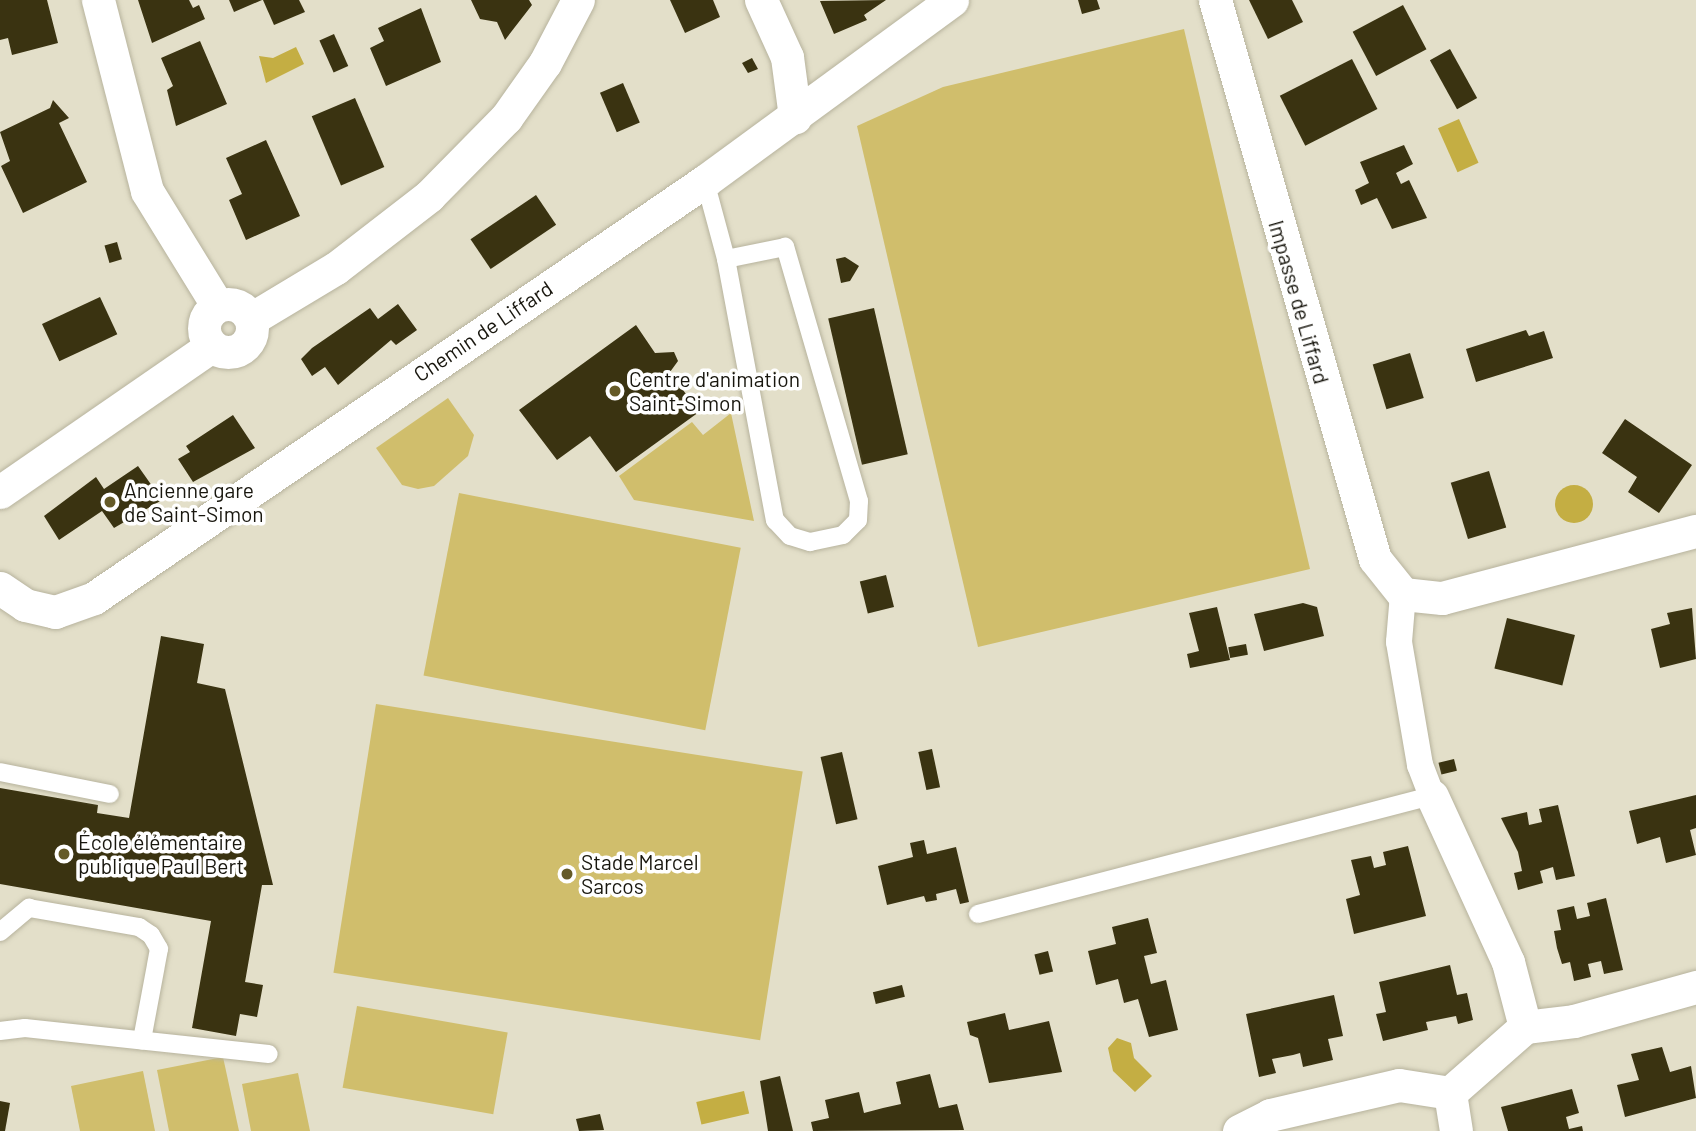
<!DOCTYPE html>
<meta charset="utf-8">
<style>
body{margin:0}
#map{position:relative;width:1696px;height:1131px;overflow:hidden;background:#e3dfc9;font-family:Barlow,sans-serif}
div>[style]{position:absolute}
[style*='--x']{left:calc(var(--x)*1px);top:calc(var(--y)*1px);width:calc(var(--w)*1px);rotate:calc(var(--a)*1deg)}
.green>*{inset:0;background:#d0be6c;transform-origin:0 0}
.water>*{inset:0;background:#c4ae43;transform-origin:0 0}
.round{border-radius:50%}
.building>*{inset:0;background:#3a3311;transform-origin:0 0}
.roads{filter:drop-shadow(0 0 2px #b7b39d) drop-shadow(0 0 2px #b7b39d)}
.service>*{height:18px;margin:-9px;padding:0 9px;transform-origin:9px;border-radius:9px;background:#fff}
.pedestrian>*{height:26px;margin:-13px;padding:0 13px;transform-origin:13px;border-radius:13px;background:#fff}
.minor>*{height:33px;margin:-16.5px;padding:0 16.5px;transform-origin:16.5px;border-radius:16.5px;background:#fff}
.minor>.ring{margin:-16.5px;padding:0;box-sizing:content-box;background:none;border:33px solid #fff;border-radius:50%}
.dots>*{width:19px;height:19px;translate:-50% -50%;box-sizing:border-box;border:4px solid #fff;border-radius:50%}
span{translate:-50% -50%;white-space:nowrap;text-align:center;line-height:1.15;-webkit-text-stroke:7px #fff;paint-order:stroke}
.street-label{font-size:21px;color:#18160e}
.poi-label{font-size:21px;color:#18160e}
.left{translate:0 -50%;text-align:left}
</style>
<div id="map">
<div class="green">
<div style="clip-path:polygon(1184px 29px,1310px 569px,978px 647px,857px 126px,943px 87px)"></div>
<div style="clip-path:polygon(448px 398px,474px 435px,468px 456px,434px 486px,418px 489px,402px 485px,376px 448px)"></div>
<div style="clip-path:polygon(731px 413px,754px 521px,634px 500px,619px 476px,692px 422px,703px 435px)"></div>
<div style="left:459px;top:493px;width:287px;height:186px;rotate:11deg"></div>
<div style="left:376px;top:704px;width:432px;height:272px;rotate:9deg"></div>
<div style="left:357px;top:1006px;width:153px;height:83px;rotate:10deg"></div>
<div style="clip-path:polygon(223px 1057px,239px 1131px,169px 1131px,157px 1070px)"></div>
<div style="clip-path:polygon(143px 1071px,155px 1131px,80px 1131px,71px 1086px)"></div>
<div style="clip-path:polygon(298px 1073px,310px 1131px,251px 1131px,242px 1084px)"></div>
</div>
<div class="water">
<div style="clip-path:polygon(296px 47px,304px 64px,266px 83px,259px 56px,273px 58px)"></div>
<div style="left:1459px;top:119px;width:48px;height:23px;rotate:66deg"></div>
<div class="round" style="left:1555px;top:485px;width:38px;height:38px"></div>
<div style="clip-path:polygon(1117px 1038px,1131px 1043px,1134px 1058px,1152px 1076px,1135px 1092px,1113px 1071px,1108px 1048px)"></div>
<div style="left:744px;top:1091px;width:23px;height:49px;rotate:77deg"></div>
</div>
<div class="building">
<div style="clip-path:polygon(0 0,47px 0,58px 43px,12px 55px,8px 38px,0 40px)"></div>
<div style="clip-path:polygon(138px 0,189px 0,193px 8px,199px 5px,205px 19px,152px 43px)"></div>
<div style="clip-path:polygon(229px 0,262px 0,234px 12px)"></div>
<div style="clip-path:polygon(263px 0,299px 0,305px 12px,274px 25px)"></div>
<div style="clip-path:polygon(471px 0,529px 0,532px 5px,505px 40px,497px 22px,480px 19px)"></div>
<div style="clip-path:polygon(670px 0,713px 0,720px 17px,685px 33px)"></div>
<div style="clip-path:polygon(886px 0,864px 15px,867px 20px,834px 34px,820px 1px)"></div>
<div style="clip-path:polygon(1078px 0,1097px 0,1100px 9px,1082px 14px)"></div>
<div style="clip-path:polygon(1249px 0,1292px 0,1303px 22px,1268px 39px)"></div>
<div style="left:1403px;top:5px;width:50px;height:57px;rotate:62deg"></div>
<div style="clip-path:polygon(421px 8px,441px 62px,386px 86px,370px 48px,384px 41px,378px 28px)"></div>
<div style="left:334px;top:34px;width:35px;height:16px;rotate:66deg"></div>
<div style="clip-path:polygon(200px 41px,227px 104px,176px 126px,167px 90px,173px 86px,161px 58px)"></div>
<div style="left:1450px;top:49px;width:56px;height:23px;rotate:61deg"></div>
<div style="clip-path:polygon(752px 58px,758px 69px,748px 73px,742px 63px)"></div>
<div style="left:1352px;top:59px;width:56px;height:81px;rotate:63deg"></div>
<div style="left:623px;top:83px;width:43px;height:25px;rotate:67deg"></div>
<div style="left:355px;top:98px;width:75px;height:47px;rotate:67deg"></div>
<div style="clip-path:polygon(53px 100px,69px 118px,59px 123px,87px 182px,23px 213px,1px 166px,10px 161px,0 132px,50px 108px)"></div>
<div style="clip-path:polygon(266px 140px,300px 216px,246px 240px,229px 200px,242px 194px,226px 158px)"></div>
<div style="clip-path:polygon(1404px 145px,1413px 164px,1396px 173px,1401px 184px,1409px 180px,1427px 218px,1392px 229px,1377px 198px,1361px 205px,1355px 190px,1369px 183px,1360px 162px)"></div>
<div style="left:536px;top:195px;width:36px;height:79px;rotate:56deg"></div>
<div style="left:117px;top:242px;width:18px;height:13px;rotate:74deg"></div>
<div style="clip-path:polygon(845px 257px,859px 266px,850px 281px,841px 283px,836px 259px)"></div>
<div style="left:100px;top:297px;width:41px;height:64px;rotate:65deg"></div>
<div style="clip-path:polygon(398px 304px,417px 330px,396px 345px,391px 340px,338px 385px,325px 367px,312px 376px,301px 359px,312px 348px,370px 308px,378px 319px)"></div>
<div style="left:874px;top:308px;width:150px;height:47px;rotate:77deg"></div>
<div style="clip-path:polygon(636px 325px,655px 353px,674px 352px,678px 361px,670px 372px,699px 412px,616px 472px,590px 436px,557px 460px,519px 410px)"></div>
<div style="clip-path:polygon(1526px 330px,1529px 336px,1544px 331px,1553px 358px,1476px 382px,1466px 349px)"></div>
<div style="left:1410px;top:353px;width:47px;height:39px;rotate:73deg"></div>
<div style="clip-path:polygon(233px 415px,255px 448px,193px 482px,178px 459px,190px 452px,186px 446px)"></div>
<div style="clip-path:polygon(1625px 419px,1692px 465px,1659px 513px,1628px 492px,1637px 477px,1602px 453px)"></div>
<div style="clip-path:polygon(138px 466px,162px 500px,114px 528px,102px 511px,59px 540px,44px 516px,96px 477px,104px 489px)"></div>
<div style="left:1489px;top:471px;width:59px;height:40px;rotate:73deg"></div>
<div style="left:886px;top:575px;width:33px;height:27px;rotate:76deg"></div>
<div style="clip-path:polygon(1303px 603px,1317px 607px,1324px 636px,1264px 651px,1254px 614px)"></div>
<div style="clip-path:polygon(1217px 607px,1230px 660px,1190px 668px,1187px 654px,1199px 651px,1189px 613px)"></div>
<div style="clip-path:polygon(1692px 608px,1696px 659px,1660px 668px,1651px 629px,1670px 624px,1667px 613px)"></div>
<div style="left:1507px;top:618px;width:70px;height:52px;rotate:14deg"></div>
<div style="clip-path:polygon(161px 636px,204px 644px,197px 683px,225px 689px,273px 885px,262px 885px,245px 982px,263px 985px,257px 1017px,240px 1014px,236px 1036px,192px 1028px,211px 921px,0 884px,0 788px,98px 805px,97px 813px,129px 818px)"></div>
<div style="left:1246px;top:644px;width:11px;height:18px;rotate:80deg"></div>
<div style="left:932px;top:749px;width:39px;height:14px;rotate:78deg"></div>
<div style="left:842px;top:752px;width:69px;height:22px;rotate:77deg"></div>
<div style="left:1454px;top:759px;width:12px;height:16px;rotate:76deg"></div>
<div style="clip-path:polygon(1696px 795px,1696px 828px,1690px 830px,1696px 855px,1666px 863px,1660px 837px,1637px 844px,1629px 811px)"></div>
<div style="clip-path:polygon(1558px 805px,1575px 876px,1556px 880px,1553px 867px,1540px 871px,1543px 883px,1518px 890px,1514px 873px,1522px 871px,1518px 852px,1501px 818px,1527px 812px,1529px 825px,1542px 822px,1539px 809px)"></div>
<div style="clip-path:polygon(924px 840px,927px 854px,956px 847px,969px 902px,960px 904px,956px 889px,936px 894px,937px 900px,926px 902px,924px 896px,887px 905px,878px 866px,913px 857px,910px 843px)"></div>
<div style="clip-path:polygon(1408px 846px,1426px 916px,1354px 934px,1346px 899px,1360px 895px,1351px 860px,1371px 856px,1374px 868px,1386px 865px,1383px 852px)"></div>
<div style="clip-path:polygon(1606px 898px,1623px 970px,1604px 974px,1601px 961px,1588px 964px,1591px 977px,1574px 981px,1570px 962px,1562px 964px,1557px 948px,1554px 931px,1561px 930px,1557px 910px,1574px 906px,1577px 919px,1590px 916px,1587px 903px)"></div>
<div style="clip-path:polygon(1148px 918px,1157px 953px,1144px 956px,1151px 984px,1166px 980px,1178px 1030px,1149px 1037px,1138px 999px,1124px 1003px,1118px 979px,1096px 985px,1088px 951px,1116px 944px,1112px 927px)"></div>
<div style="left:1048px;top:951px;width:21px;height:14px;rotate:76deg"></div>
<div style="clip-path:polygon(1450px 965px,1457px 995px,1467px 993px,1473px 1020px,1458px 1024px,1456px 1016px,1426px 1022px,1428px 1030px,1383px 1041px,1376px 1014px,1386px 1012px,1379px 982px)"></div>
<div style="left:902px;top:985px;width:12px;height:30px;rotate:76deg"></div>
<div style="clip-path:polygon(1334px 995px,1343px 1036px,1328px 1039px,1333px 1060px,1303px 1067px,1300px 1053px,1293px 1055px,1272px 1059px,1276px 1073px,1259px 1077px,1246px 1014px)"></div>
<div style="clip-path:polygon(1005px 1013px,1009px 1030px,1049px 1021px,1062px 1072px,989px 1083px,978px 1038px,970px 1035px,967px 1022px)"></div>
<div style="clip-path:polygon(1662px 1047px,1670px 1072px,1691px 1066px,1696px 1098px,1625px 1117px,1617px 1085px,1639px 1080px,1631px 1054px)"></div>
<div style="clip-path:polygon(930px 1074px,939px 1108px,957px 1104px,964px 1130px,813px 1131px,811px 1122px,829px 1118px,825px 1100px,859px 1092px,864px 1113px,883px 1108px,901px 1104px,896px 1082px)"></div>
<div style="clip-path:polygon(780px 1076px,793px 1131px,768px 1131px,760px 1081px)"></div>
<div style="clip-path:polygon(1572px 1089px,1579px 1113px,1566px 1117px,1569px 1129px,1582px 1126px,1583px 1131px,1508px 1131px,1501px 1107px)"></div>
<div style="clip-path:polygon(0 1101px,10px 1103px,5px 1131px,0 1131px)"></div>
<div style="clip-path:polygon(600px 1114px,604px 1130px,579px 1131px,576px 1119px)"></div>
</div>
<div class="roads">
<div class="service">
<div style="--x:705;--y:181;--w:81;--a:74.9"></div>
<div style="--x:726;--y:259;--w:266;--a:79.4"></div>
<div style="--x:775;--y:520;--w:22;--a:47"></div>
<div style="--x:790;--y:536;--w:21;--a:17"></div>
<div style="--x:810;--y:542;--w:34;--a:-12"></div>
<div style="--x:843;--y:535;--w:21;--a:-45"></div>
<div style="--x:858;--y:520;--w:19;--a:-87"></div>
<div style="--x:859;--y:501;--w:265;--a:-106.2"></div>
<div style="--x:785;--y:247;--w:60;--a:168.5"></div>
<div style="--x:0;--y:772;--w:112;--a:11.3"></div>
<div style="--x:978;--y:914;--w:469;--a:-14.6"></div>
<div style="--x:0;--y:932;--w:38;--a:-40"></div>
<div style="--x:29;--y:908;--w:112;--a:9.8"></div>
<div style="--x:139;--y:927;--w:14;--a:34"></div>
<div style="--x:151;--y:935;--w:16;--a:60"></div>
<div style="--x:159;--y:949;--w:93;--a:100.6"></div>
<div style="--x:0;--y:1031;--w:25;--a:-7"></div>
<div style="--x:25;--y:1028;--w:245;--a:6.1"></div>
</div>
<div class="pedestrian">
<div style="--x:1403;--y:594;--w:48;--a:94.8"></div>
<div style="--x:1399;--y:642;--w:125;--a:80.3"></div>
<div style="--x:1420;--y:765;--w:33;--a:69"></div>
</div>
<div class="minor">
<div style="--x:98;--y:0;--w:197;--a:75.6"></div>
<div style="--x:147;--y:191;--w:134;--a:58.4"></div>
<div style="--x:761;--y:0;--w:63;--a:65.5"></div>
<div style="--x:787;--y:57;--w:61;--a:82.4"></div>
<div style="--x:1215;--y:0;--w:581;--a:74.03"></div>
<div style="--x:1375;--y:559;--w:45;--a:51.3"></div>
<div style="--x:1403;--y:594;--w:39;--a:6"></div>
<div style="--x:1442;--y:598;--w:263;--a:-14.8"></div>
<div class="ring" style="left:204px;top:304px;width:15px;height:15px"></div>
<div style="--x:251;--y:319;--w:99;--a:-31"></div>
<div style="--x:336;--y:268;--w:118;--a:-37.7"></div>
<div style="--x:429;--y:196;--w:110;--a:-45.4"></div>
<div style="--x:506;--y:118;--w:67;--a:-54.7"></div>
<div style="--x:545;--y:63;--w:71;--a:-62.4"></div>
<div style="--x:0;--y:492;--w:257;--a:-34.6"></div>
<div style="--x:0;--y:588;--w:30;--a:34"></div>
<div style="--x:25;--y:605;--w:31;--a:13"></div>
<div style="--x:55;--y:612;--w:41;--a:-19.7"></div>
<div style="--x:94;--y:598;--w:740;--a:-34.31"></div>
<div style="--x:705;--y:181;--w:306;--a:-36.2"></div>
<div style="--x:1432;--y:796;--w:183;--a:65.4"></div>
<div style="--x:1508;--y:962;--w:67;--a:75.3"></div>
<div style="--x:1525;--y:1027;--w:100;--a:138.7"></div>
<div style="--x:1450;--y:1093;--w:38;--a:81"></div>
<div style="--x:1525;--y:1027;--w:49;--a:-7"></div>
<div style="--x:1574;--y:1021;--w:127;--a:-15.6"></div>
<div style="--x:1239;--y:1131;--w:35;--a:-27"></div>
<div style="--x:1270;--y:1115;--w:132;--a:-13.1"></div>
<div style="--x:1399;--y:1085;--w:52;--a:8.9"></div>
</div>
</div>
<div class="dots">
<div style="left:615px;top:391px;background:#655a27"></div>
<div style="left:110px;top:502px;background:#655a27"></div>
<div style="left:64px;top:854px;background:#655a27"></div>
<div style="left:567px;top:874px;background:#655a27"></div>
</div>
<div class="street-label">
<span style="left:1299px;top:302px;rotate:74deg">Impasse de Liffard</span>
<span style="left:483px;top:331px;rotate:-34deg">Chemin de Liffard</span>
</div>
<div class="poi-label">
<span class="left" style="left:629px;top:391px">Centre d'animation<br>Saint-Simon</span>
<span class="left" style="left:124px;top:502px">Ancienne gare<br>de Saint-Simon</span>
<span class="left" style="left:78px;top:854px">École élémentaire<br>publique Paul Bert</span>
<span class="left" style="left:581px;top:874px">Stade Marcel<br>Sarcos</span>
</div>
</div>
